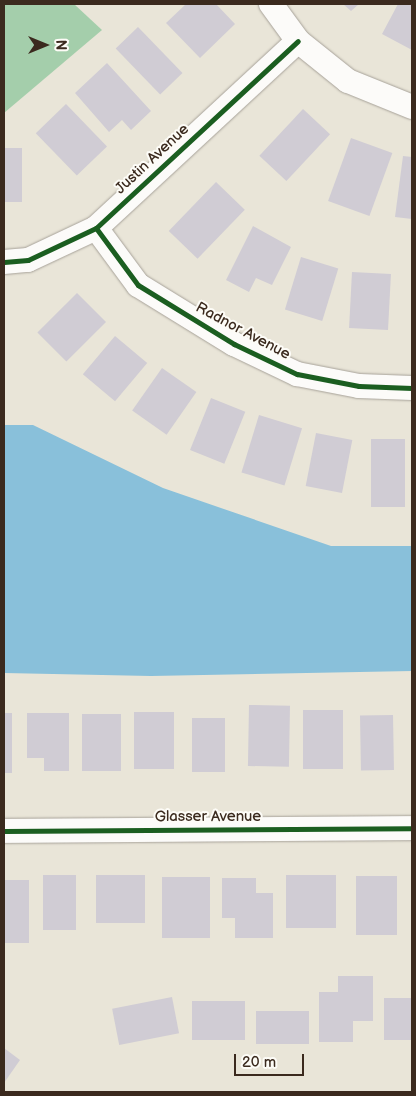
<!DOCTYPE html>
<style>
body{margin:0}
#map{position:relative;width:416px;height:1096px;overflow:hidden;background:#e9e5d8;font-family:"Balsamiq Sans",sans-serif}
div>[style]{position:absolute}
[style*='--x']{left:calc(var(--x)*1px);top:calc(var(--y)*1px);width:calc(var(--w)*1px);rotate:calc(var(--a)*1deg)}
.forest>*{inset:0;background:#a4ceab}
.water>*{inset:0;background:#89c0da}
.building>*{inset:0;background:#d0ccd4;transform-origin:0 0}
.roads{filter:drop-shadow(0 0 1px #a7a299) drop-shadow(0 0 1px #a7a299)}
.minor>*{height:24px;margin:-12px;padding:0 12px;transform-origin:12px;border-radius:12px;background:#fcfbf9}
.cycleway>*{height:5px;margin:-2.5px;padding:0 2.5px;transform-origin:2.5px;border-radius:2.5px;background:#1b5e20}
span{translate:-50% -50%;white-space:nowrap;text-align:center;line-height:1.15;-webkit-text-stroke:4px #fdfcf7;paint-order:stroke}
.street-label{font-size:15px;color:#3b2a1e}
.frame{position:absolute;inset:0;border:5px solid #3b2a1e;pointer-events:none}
.north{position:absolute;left:20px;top:20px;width:50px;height:50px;-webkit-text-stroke:4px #fdfcf7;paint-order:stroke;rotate:90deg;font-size:14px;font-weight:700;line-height:20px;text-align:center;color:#3b2a1e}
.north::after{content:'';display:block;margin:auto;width:18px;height:22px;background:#3b2a1e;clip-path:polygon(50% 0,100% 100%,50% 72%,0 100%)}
.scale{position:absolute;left:234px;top:1054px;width:70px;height:22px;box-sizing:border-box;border:2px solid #3b2a1e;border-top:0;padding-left:6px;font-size:15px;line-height:18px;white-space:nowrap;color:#3b2a1e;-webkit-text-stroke:4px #fdfcf7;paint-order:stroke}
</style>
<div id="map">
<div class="forest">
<div style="clip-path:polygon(4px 4px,74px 4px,102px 30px,4px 113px)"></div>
</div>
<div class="water">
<div style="clip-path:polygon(4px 425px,33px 425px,163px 488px,331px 546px,412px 546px,412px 671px,151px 676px,4px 673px)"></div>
</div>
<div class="building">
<div style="clip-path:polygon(186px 4px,216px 4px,235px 24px,200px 58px,166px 23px)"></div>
<div style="clip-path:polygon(343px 4px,359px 4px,351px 11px)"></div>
<div style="clip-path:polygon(398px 4px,412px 4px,412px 50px,382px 34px)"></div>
<div style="left:138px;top:27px;width:64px;height:31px;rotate:46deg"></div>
<div style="clip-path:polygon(107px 63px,151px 111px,131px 130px,122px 120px,109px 132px,75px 93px)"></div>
<div style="left:66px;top:104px;width:59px;height:42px;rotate:46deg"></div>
<div style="left:303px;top:109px;width:37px;height:64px;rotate:43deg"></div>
<div style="left:351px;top:138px;width:44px;height:67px;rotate:20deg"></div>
<div style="left:22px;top:148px;width:54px;height:18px;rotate:90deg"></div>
<div style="clip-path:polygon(403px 156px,412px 157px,412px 219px,395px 217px)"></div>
<div style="left:216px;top:182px;width:40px;height:68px;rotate:44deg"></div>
<div style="clip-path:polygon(253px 226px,291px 247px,272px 285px,256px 278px,249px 292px,226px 280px)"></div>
<div style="left:301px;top:257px;width:39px;height:55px;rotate:17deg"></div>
<div style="left:352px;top:272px;width:39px;height:56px;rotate:3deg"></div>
<div style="left:77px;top:293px;width:41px;height:56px;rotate:45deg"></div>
<div style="left:115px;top:336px;width:42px;height:50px;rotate:40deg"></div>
<div style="left:162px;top:368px;width:42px;height:52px;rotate:35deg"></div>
<div style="left:211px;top:398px;width:37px;height:56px;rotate:22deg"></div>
<div style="left:259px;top:415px;width:45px;height:60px;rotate:17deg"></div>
<div style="left:316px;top:433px;width:37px;height:54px;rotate:11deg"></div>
<div style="left:371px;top:439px;width:34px;height:68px"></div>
<div style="left:249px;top:705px;width:41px;height:61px;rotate:1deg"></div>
<div style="left:343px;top:710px;width:59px;height:40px;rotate:90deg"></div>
<div style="left:134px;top:712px;width:40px;height:57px"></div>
<div style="left:4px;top:713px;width:8px;height:60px"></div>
<div style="clip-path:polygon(27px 713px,69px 713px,69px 771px,44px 771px,44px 758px,27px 758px)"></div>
<div style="left:82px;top:714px;width:39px;height:57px"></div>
<div style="left:393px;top:715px;width:55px;height:33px;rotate:89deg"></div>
<div style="left:192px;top:718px;width:33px;height:54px"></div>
<div style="left:43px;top:875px;width:33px;height:55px"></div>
<div style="left:96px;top:875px;width:49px;height:48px"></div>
<div style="left:286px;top:875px;width:50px;height:53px"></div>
<div style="left:356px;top:876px;width:41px;height:59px"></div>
<div style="left:162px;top:877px;width:48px;height:61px"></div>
<div style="clip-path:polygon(222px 878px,256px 878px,256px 893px,273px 893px,273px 938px,235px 938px,235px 918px,222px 918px)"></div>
<div style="left:4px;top:880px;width:25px;height:63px"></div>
<div style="clip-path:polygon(338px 976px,373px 976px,373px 1021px,353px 1021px,353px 1042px,319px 1042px,319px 992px,338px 992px)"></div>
<div style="left:172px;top:997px;width:37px;height:61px;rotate:79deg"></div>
<div style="left:384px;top:998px;width:28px;height:42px"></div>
<div style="left:192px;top:1001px;width:53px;height:39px"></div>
<div style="left:256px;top:1011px;width:53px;height:33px"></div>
<div style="clip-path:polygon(4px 1048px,20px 1060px,4px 1083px)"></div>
</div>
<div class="roads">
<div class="minor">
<div style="--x:271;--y:4;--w:46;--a:53.9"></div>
<div style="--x:298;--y:41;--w:64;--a:38.7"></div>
<div style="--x:348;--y:81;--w:69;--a:22.1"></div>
<div style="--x:96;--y:228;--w:71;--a:53.6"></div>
<div style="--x:138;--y:285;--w:113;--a:31.6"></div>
<div style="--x:234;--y:344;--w:70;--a:25.5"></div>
<div style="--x:297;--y:374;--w:63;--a:11"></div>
<div style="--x:359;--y:386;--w:53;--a:2.2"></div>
<div style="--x:4;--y:262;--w:24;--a:-5"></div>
<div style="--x:28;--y:260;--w:75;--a:-25.2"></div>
<div style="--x:96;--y:228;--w:275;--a:-42.8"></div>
<div style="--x:4;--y:831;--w:408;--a:-0.4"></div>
</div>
</div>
<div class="cycleway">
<div style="--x:96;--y:228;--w:71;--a:53.6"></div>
<div style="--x:138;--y:285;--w:113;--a:31.6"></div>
<div style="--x:234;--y:344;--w:70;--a:25.5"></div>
<div style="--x:297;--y:374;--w:63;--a:11"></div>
<div style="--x:359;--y:386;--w:53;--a:2.2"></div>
<div style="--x:4;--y:262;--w:24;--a:-5"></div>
<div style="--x:28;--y:260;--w:75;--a:-25.2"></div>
<div style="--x:96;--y:228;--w:275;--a:-42.8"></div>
<div style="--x:4;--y:831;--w:408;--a:-0.4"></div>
</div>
<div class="street-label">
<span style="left:152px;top:159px;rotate:-43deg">Justin Avenue</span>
<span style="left:243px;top:331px;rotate:28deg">Radnor Avenue</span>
<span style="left:208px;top:817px">Glasser Avenue</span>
</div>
<div class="frame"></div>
<div class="north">N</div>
<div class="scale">20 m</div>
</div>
